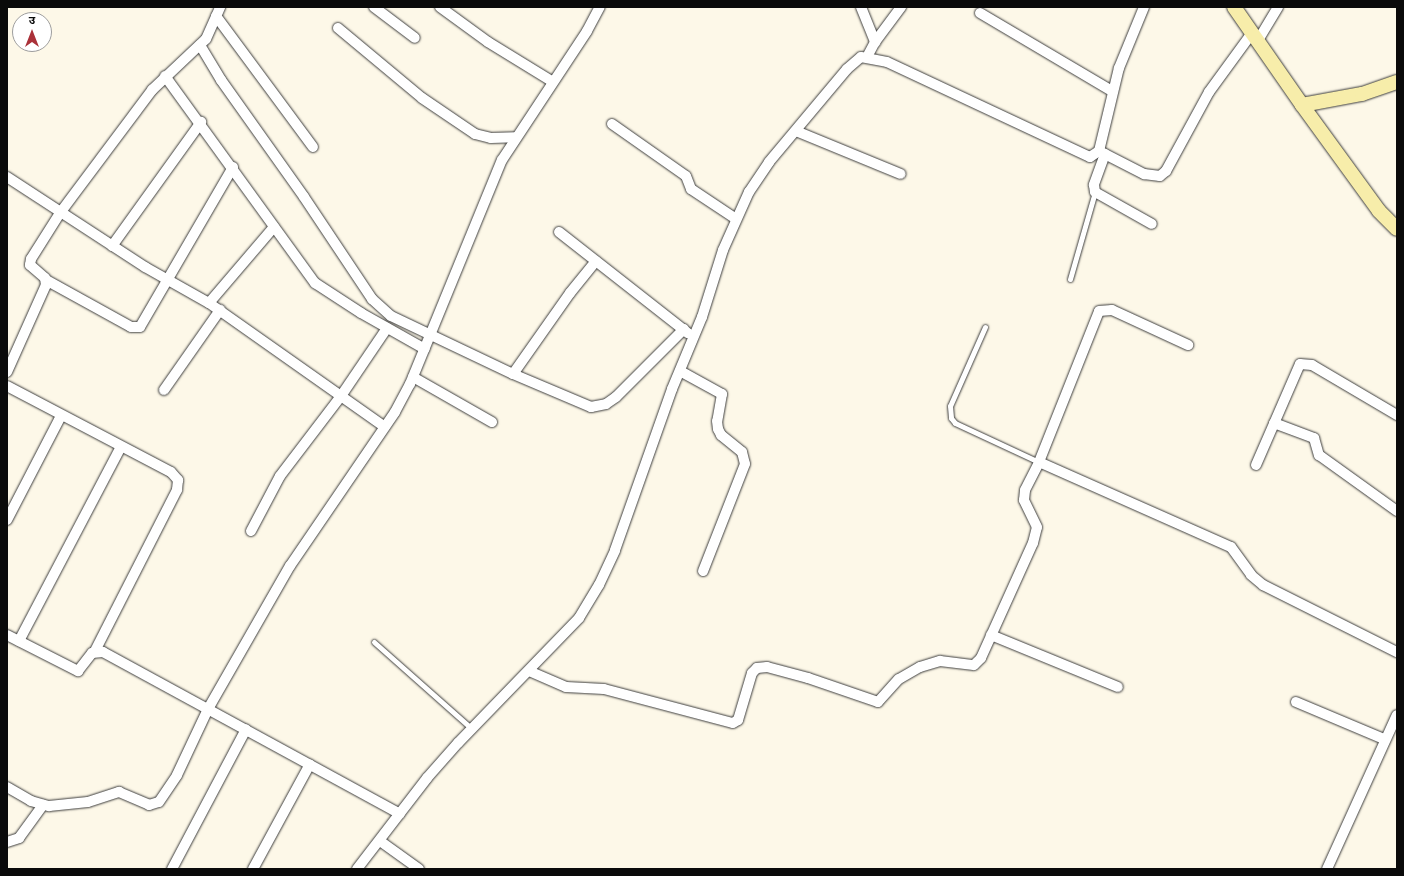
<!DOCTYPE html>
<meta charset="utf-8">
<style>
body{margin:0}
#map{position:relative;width:1404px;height:876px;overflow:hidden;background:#fdf8e8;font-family:"Zilla Slab","Noto Sans Devanagari",serif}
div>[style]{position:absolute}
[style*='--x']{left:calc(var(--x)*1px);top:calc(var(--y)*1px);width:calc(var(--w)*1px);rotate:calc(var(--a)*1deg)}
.roads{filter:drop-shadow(0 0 1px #3d3d3d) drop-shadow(0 0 1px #3d3d3d)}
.lane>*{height:5px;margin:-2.5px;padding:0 2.5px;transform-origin:2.5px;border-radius:2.5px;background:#fff}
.street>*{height:10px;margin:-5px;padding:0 5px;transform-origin:5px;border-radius:5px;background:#fff}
.secondary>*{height:14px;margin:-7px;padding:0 7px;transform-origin:7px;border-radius:7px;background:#f7edaa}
span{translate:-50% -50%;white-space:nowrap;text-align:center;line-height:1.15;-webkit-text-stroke:4px #fff;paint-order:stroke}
.frame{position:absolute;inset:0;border:8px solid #0a0a0a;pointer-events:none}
.north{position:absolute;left:12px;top:12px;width:40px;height:40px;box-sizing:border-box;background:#fff;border:1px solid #9d9d9d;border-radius:50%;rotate:0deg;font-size:11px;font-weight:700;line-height:16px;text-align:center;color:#0a0a0a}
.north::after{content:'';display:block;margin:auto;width:14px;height:18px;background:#aa3139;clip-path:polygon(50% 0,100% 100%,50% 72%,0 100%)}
</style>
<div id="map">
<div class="roads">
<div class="lane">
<div style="--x:1070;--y:279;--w:91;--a:-74"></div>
<div style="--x:985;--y:327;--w:86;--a:113.9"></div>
<div style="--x:950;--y:406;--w:12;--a:85"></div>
<div style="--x:951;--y:418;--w:6;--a:51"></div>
<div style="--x:955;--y:423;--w:93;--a:24.9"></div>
<div style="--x:374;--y:642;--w:131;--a:41.6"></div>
</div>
<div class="street">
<div style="--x:374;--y:7;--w:51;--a:37.1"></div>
<div style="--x:440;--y:7;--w:59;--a:36.1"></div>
<div style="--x:488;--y:42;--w:76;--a:31.6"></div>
<div style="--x:861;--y:7;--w:38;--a:68"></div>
<div style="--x:980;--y:13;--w:153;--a:30.6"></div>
<div style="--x:216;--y:16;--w:163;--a:53.5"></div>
<div style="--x:338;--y:28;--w:109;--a:39.8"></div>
<div style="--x:422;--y:98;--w:64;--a:34.2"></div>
<div style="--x:475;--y:134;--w:16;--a:14"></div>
<div style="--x:491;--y:138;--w:24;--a:-2"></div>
<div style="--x:1257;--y:42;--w:41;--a:-59"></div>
<div style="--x:200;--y:45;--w:41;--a:59"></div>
<div style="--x:221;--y:80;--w:143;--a:54.6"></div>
<div style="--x:304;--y:197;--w:123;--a:56.3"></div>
<div style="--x:372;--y:299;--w:25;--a:42"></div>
<div style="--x:391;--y:316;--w:135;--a:25.4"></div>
<div style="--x:513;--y:374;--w:85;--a:22.9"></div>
<div style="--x:591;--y:407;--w:15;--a:-11"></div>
<div style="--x:606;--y:404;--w:12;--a:-35"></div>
<div style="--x:616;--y:397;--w:96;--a:-45"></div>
<div style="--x:867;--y:57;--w:17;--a:-62"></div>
<div style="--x:875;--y:42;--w:44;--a:-53.4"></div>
<div style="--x:165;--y:76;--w:256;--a:54.1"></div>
<div style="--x:315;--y:283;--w:55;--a:33.1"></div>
<div style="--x:361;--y:313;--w:73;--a:29.4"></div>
<div style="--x:612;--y:124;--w:90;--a:35.1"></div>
<div style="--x:686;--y:176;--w:14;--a:69"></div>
<div style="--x:691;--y:189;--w:54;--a:33.7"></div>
<div style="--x:796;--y:131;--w:113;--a:22.3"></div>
<div style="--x:1099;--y:151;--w:51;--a:27.1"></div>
<div style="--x:1144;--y:174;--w:16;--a:7"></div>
<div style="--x:1160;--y:176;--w:8;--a:-40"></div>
<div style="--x:1166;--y:171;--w:90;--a:-61.4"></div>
<div style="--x:1209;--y:92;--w:73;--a:-53.9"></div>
<div style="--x:1105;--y:154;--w:33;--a:110"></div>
<div style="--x:1094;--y:185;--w:7;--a:82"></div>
<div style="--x:1095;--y:192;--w:65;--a:29.3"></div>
<div style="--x:7;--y:177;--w:165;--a:33.1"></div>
<div style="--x:145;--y:267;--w:73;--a:29.4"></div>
<div style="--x:209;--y:303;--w:215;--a:35.2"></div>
<div style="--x:559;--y:232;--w:164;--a:38.1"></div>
<div style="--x:112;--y:246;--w:153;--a:-54.3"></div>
<div style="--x:46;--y:280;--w:97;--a:28.9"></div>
<div style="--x:131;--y:327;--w:9;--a:0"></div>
<div style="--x:140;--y:327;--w:185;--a:-59.8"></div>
<div style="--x:209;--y:303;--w:100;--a:-49.5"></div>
<div style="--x:680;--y:371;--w:48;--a:28.7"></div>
<div style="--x:722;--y:394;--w:27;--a:100"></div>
<div style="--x:717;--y:421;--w:8;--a:83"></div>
<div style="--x:718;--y:429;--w:7;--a:63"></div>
<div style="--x:721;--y:435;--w:27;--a:39"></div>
<div style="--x:742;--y:452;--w:12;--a:76"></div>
<div style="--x:745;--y:464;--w:115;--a:111.4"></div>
<div style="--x:7;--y:372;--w:95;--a:-65.9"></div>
<div style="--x:46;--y:285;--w:7;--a:-98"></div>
<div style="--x:45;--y:278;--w:20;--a:-139"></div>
<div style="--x:30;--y:265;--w:6;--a:-81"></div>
<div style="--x:31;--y:259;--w:54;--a:-57.8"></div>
<div style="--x:60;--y:213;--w:154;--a:-53.2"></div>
<div style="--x:152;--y:90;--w:74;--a:-43.4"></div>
<div style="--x:206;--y:39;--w:35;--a:-66"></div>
<div style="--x:513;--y:374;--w:99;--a:-54.9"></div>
<div style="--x:570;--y:293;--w:41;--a:-50.9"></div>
<div style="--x:413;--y:377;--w:91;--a:29.7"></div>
<div style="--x:7;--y:386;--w:185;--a:27.7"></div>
<div style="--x:171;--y:472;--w:11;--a:49"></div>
<div style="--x:178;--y:480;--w:10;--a:96"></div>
<div style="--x:177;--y:490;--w:181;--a:117"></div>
<div style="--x:164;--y:390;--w:98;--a:-55"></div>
<div style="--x:1274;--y:423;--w:43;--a:20.6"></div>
<div style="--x:1314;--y:438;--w:18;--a:74"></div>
<div style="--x:1319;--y:455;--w:96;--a:35.7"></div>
<div style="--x:1039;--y:462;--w:210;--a:23.9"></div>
<div style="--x:1231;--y:547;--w:34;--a:54"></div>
<div style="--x:1251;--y:575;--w:16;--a:40"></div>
<div style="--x:1263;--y:585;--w:150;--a:26.6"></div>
<div style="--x:1256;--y:465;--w:110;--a:-66.5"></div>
<div style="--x:1300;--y:364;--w:12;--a:5"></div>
<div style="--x:1312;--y:365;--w:99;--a:30.5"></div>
<div style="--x:7;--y:520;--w:117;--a:-62.6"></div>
<div style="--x:251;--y:531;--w:62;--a:-62.2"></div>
<div style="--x:280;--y:476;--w:101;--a:-52.7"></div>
<div style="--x:341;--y:396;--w:82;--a:-55.9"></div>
<div style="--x:7;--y:635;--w:80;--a:26.9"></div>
<div style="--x:78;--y:671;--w:23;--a:-52"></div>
<div style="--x:92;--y:653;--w:11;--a:-5"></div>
<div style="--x:103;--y:652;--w:338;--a:28.6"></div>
<div style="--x:991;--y:635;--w:137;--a:22.3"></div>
<div style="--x:19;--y:641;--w:219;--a:-62.3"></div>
<div style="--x:529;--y:671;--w:40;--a:23.4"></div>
<div style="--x:566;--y:687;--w:38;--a:3"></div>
<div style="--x:604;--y:689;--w:133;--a:14.8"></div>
<div style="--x:733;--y:723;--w:6;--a:-31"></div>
<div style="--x:738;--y:720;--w:49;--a:-73.4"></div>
<div style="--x:752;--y:673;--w:7;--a:-45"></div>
<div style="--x:757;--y:668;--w:10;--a:-6"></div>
<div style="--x:767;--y:667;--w:42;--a:15"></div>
<div style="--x:808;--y:678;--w:74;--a:18.9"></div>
<div style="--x:878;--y:702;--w:31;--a:-48"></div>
<div style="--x:899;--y:679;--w:24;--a:-30"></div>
<div style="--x:920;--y:667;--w:21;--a:-17"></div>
<div style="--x:940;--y:661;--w:34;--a:7"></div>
<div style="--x:974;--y:665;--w:10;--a:-45"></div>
<div style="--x:981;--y:658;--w:126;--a:-65.7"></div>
<div style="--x:1033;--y:543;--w:16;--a:-76"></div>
<div style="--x:1037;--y:527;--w:30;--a:-116"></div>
<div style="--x:1024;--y:500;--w:10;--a:-84"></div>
<div style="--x:1025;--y:490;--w:31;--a:-63"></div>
<div style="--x:1039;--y:462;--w:162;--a:-68.3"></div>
<div style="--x:1099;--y:311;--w:13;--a:-4"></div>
<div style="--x:1112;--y:310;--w:84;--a:24.7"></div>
<div style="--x:1296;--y:702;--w:95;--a:22.8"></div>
<div style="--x:7;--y:787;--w:28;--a:30"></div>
<div style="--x:31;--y:801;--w:19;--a:16"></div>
<div style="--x:49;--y:806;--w:39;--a:-6"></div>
<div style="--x:88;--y:802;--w:33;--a:-18"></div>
<div style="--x:119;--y:792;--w:33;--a:23"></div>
<div style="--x:149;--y:805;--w:10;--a:-17"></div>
<div style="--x:159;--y:802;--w:32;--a:-56"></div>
<div style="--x:177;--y:775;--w:73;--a:-64.8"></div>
<div style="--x:208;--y:709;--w:165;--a:-60.2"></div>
<div style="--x:290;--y:566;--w:186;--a:-55.7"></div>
<div style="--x:395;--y:412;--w:32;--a:-62"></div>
<div style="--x:410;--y:384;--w:242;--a:-67.7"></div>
<div style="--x:502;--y:160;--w:154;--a:-56.6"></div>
<div style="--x:587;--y:31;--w:27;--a:-62"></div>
<div style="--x:380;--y:841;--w:48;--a:35.7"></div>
<div style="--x:7;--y:842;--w:13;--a:-18"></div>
<div style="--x:19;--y:838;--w:41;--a:-54"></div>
<div style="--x:172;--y:869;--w:158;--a:-62.1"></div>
<div style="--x:253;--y:869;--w:119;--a:-61.5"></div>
<div style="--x:357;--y:869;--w:115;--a:-52.4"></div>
<div style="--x:427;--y:778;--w:47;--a:-48.5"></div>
<div style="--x:458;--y:743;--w:174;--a:-45.9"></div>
<div style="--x:579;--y:618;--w:39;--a:-59"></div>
<div style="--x:599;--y:585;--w:38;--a:-65"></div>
<div style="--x:615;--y:550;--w:171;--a:-70.5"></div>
<div style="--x:672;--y:389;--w:78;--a:-67.4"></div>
<div style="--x:702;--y:317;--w:70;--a:-72.6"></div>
<div style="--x:723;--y:250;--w:64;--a:-65.9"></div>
<div style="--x:749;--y:192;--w:36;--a:-56"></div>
<div style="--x:769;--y:162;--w:121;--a:-50"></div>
<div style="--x:847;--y:69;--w:18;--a:-41"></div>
<div style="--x:861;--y:57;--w:26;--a:11"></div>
<div style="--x:887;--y:62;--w:224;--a:25.1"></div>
<div style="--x:1090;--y:157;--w:11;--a:-34"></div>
<div style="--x:1099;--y:151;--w:85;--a:-76.5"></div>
<div style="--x:1119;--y:68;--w:66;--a:-67.7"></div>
<div style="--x:1327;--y:869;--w:169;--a:-65.6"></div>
</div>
<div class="secondary">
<div style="--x:1234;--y:7;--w:119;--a:55.2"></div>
<div style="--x:1302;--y:105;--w:61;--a:-10.4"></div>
<div style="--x:1362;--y:94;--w:37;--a:-19"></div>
<div style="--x:1302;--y:105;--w:131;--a:54"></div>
<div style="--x:1379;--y:211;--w:25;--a:45"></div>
</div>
</div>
<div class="frame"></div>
<div class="north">उ</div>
</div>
